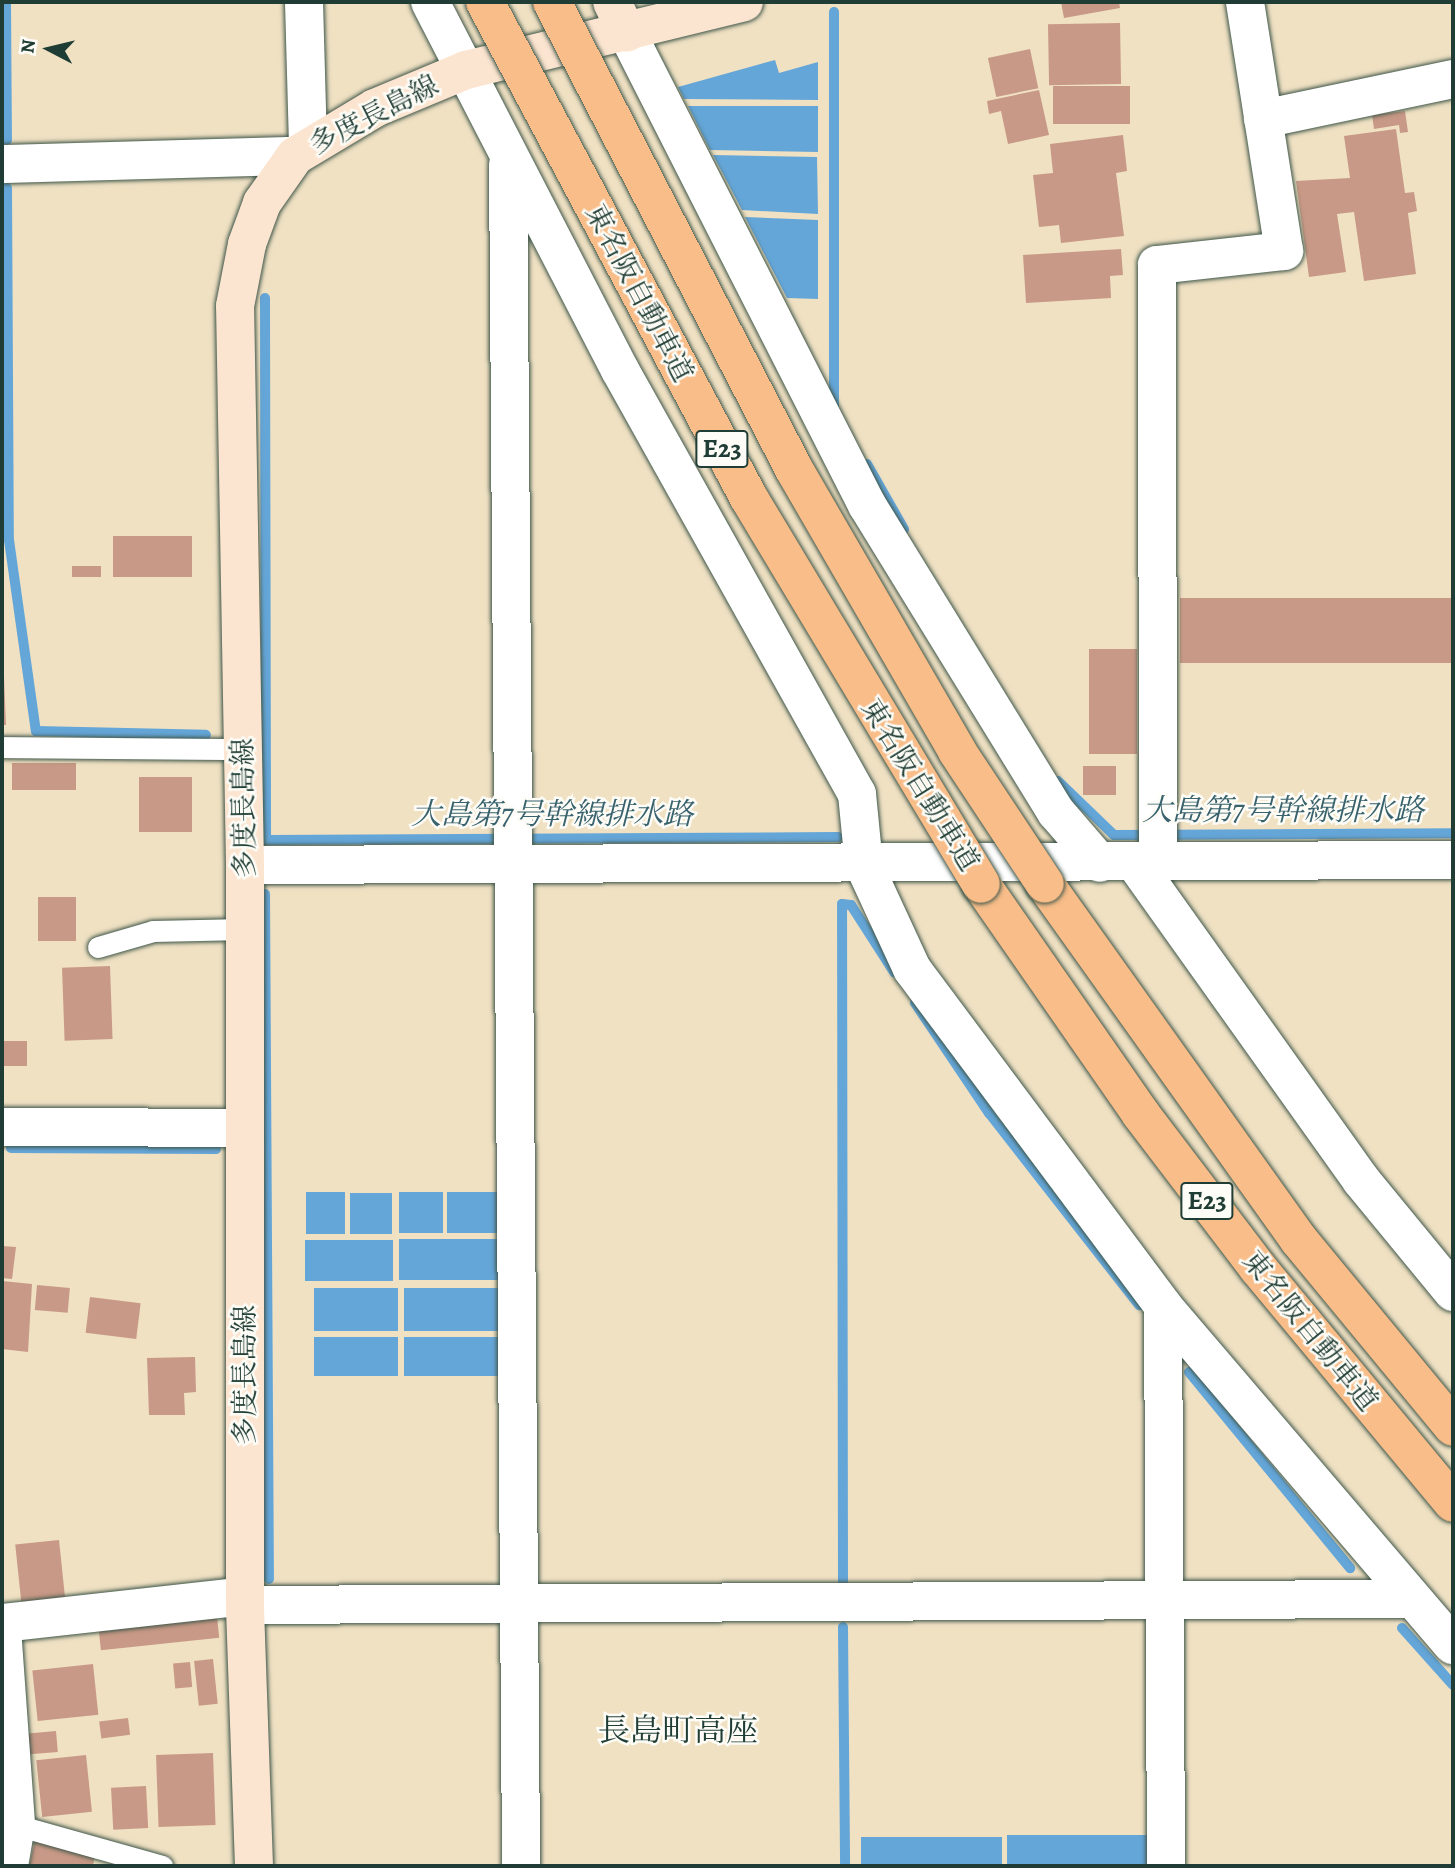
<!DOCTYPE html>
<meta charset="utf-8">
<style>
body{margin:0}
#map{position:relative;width:1455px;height:1868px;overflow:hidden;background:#f0e1c3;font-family:Alegreya,"Noto Serif JP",serif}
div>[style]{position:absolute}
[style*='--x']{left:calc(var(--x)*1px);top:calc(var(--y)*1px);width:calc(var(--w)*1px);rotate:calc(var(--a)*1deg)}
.water>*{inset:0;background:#65a6d8;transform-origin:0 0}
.stream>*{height:10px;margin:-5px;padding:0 5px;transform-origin:5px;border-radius:5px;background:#65a6d8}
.building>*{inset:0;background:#c89986;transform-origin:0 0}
.roads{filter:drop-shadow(0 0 2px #3e5649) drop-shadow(0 0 2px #3e5649)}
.lane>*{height:21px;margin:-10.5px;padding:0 10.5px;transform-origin:10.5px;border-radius:10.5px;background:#fff}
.street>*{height:38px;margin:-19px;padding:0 19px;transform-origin:19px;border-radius:19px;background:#fff}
.secondary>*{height:38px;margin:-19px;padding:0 19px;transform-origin:19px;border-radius:19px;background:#fce5d0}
.highway>*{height:38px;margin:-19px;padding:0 19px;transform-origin:19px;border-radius:19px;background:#f8bd89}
.bridges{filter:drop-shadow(0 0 2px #3e5649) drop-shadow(0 0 2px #3e5649)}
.highway-bridge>*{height:38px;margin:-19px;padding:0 19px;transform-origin:19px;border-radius:19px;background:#f8bd89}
span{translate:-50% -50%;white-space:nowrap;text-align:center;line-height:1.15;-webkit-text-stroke:5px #fdfcf7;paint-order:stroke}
.shield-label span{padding:2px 5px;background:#fdfcf7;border:2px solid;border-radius:5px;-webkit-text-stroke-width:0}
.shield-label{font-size:26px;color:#1f3d34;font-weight:700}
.street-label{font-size:28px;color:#1f3d34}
.water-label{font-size:30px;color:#38626d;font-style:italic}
.quarter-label{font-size:32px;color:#1f3d34}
.frame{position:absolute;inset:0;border:4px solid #1f3d34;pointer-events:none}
.north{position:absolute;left:14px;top:14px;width:70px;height:70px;-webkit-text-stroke:5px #fdfcf7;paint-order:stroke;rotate:277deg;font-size:19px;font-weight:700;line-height:28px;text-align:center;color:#1f3d34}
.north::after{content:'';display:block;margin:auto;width:24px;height:32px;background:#1f3d34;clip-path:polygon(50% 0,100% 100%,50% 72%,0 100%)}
</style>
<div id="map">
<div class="water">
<div style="clip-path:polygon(775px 60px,779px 73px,818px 62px,818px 100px,684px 99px,678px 87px)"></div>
<div style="clip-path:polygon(688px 106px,818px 106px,818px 152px,710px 150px)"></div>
<div style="clip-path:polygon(713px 155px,817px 157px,818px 214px,742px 210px)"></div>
<div style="clip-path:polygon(745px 217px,818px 220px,818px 299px,787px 298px)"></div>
<div style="left:345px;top:1192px;width:42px;height:39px;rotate:90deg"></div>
<div style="left:443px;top:1192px;width:41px;height:44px;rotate:90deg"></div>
<div style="left:447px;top:1192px;width:57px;height:41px"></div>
<div style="left:350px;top:1193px;width:42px;height:41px"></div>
<div style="left:399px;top:1239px;width:105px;height:41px"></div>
<div style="left:393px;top:1240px;width:41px;height:88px;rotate:90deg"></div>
<div style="left:314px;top:1288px;width:84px;height:43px"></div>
<div style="left:404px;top:1288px;width:100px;height:43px"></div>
<div style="left:314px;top:1337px;width:84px;height:39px"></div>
<div style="left:404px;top:1337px;width:100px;height:39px"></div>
<div style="left:1149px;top:1835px;width:31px;height:142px;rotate:90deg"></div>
<div style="left:1002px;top:1837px;width:29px;height:141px;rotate:90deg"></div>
</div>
<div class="stream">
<div style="--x:6;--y:2;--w:138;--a:89.6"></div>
<div style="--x:7;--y:188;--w:352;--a:89.7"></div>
<div style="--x:9;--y:540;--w:193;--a:82"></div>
<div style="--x:36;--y:731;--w:170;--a:1.3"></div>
<div style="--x:265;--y:298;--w:542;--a:89.89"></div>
<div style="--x:266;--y:840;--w:572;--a:-0.3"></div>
<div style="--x:834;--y:405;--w:393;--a:-90"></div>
<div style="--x:867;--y:464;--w:75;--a:60.4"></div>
<div style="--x:1058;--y:781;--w:78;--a:44"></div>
<div style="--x:1114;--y:835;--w:339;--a:-0.3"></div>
<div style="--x:265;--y:894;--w:685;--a:89.67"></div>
<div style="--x:915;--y:1003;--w:133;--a:56.1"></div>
<div style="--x:989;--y:1113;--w:244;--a:52"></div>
<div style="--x:11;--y:1148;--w:205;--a:0.3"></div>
<div style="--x:1189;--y:1372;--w:254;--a:50.6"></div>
<div style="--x:843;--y:1585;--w:681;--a:-90.08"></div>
<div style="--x:842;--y:904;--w:9;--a:6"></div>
<div style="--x:851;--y:905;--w:80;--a:57.3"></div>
<div style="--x:843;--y:1627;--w:239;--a:89.5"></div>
<div style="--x:1402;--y:1628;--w:76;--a:48.2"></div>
</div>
<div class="building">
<div style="clip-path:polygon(1061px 2px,1119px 2px,1120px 8px,1064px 18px)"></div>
<div style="left:1120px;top:23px;width:61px;height:72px;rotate:89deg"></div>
<div style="left:1030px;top:49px;width:40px;height:43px;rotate:78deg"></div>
<div style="left:1130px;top:86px;width:38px;height:77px;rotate:90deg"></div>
<div style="clip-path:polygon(1039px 90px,1049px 135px,1008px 144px,1001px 111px,989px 114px,987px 101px)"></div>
<div style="clip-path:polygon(1405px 111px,1408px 132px,1400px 133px,1399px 125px,1374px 129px,1372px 115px)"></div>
<div style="clip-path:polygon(1396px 129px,1405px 193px,1414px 192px,1417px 211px,1408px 213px,1416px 274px,1364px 281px,1354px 212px,1337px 214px,1346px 272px,1309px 277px,1296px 181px,1350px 178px,1344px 136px)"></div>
<div style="clip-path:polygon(1123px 135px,1127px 171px,1116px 173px,1124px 236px,1061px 243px,1059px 225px,1039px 227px,1033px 175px,1053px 173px,1050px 144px)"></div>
<div style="clip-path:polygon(1121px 249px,1123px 275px,1110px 276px,1111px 298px,1026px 303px,1023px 255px)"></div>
<div style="left:113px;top:536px;width:79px;height:41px"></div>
<div style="left:72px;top:566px;width:29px;height:11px"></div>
<div style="left:1180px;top:598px;width:273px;height:65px"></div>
<div style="left:1089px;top:649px;width:48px;height:105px"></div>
<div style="clip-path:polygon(4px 677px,6px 725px,2px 725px,2px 678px)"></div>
<div style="left:12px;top:763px;width:64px;height:27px"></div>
<div style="left:1083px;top:766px;width:33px;height:29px"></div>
<div style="left:139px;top:777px;width:53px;height:55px"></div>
<div style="left:38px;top:897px;width:38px;height:44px"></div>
<div style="left:110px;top:966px;width:73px;height:48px;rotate:88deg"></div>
<div style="left:27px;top:1041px;width:25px;height:25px;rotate:90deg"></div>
<div style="clip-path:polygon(2px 1246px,16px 1247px,12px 1279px,2px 1278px)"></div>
<div style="clip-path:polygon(2px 1281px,32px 1284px,28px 1352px,2px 1349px)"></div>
<div style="left:37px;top:1285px;width:33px;height:25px;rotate:5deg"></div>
<div style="left:90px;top:1297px;width:51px;height:36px;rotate:7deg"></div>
<div style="clip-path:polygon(195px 1357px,196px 1392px,184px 1393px,185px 1415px,149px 1415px,147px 1358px)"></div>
<div style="left:59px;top:1540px;width:61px;height:44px;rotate:84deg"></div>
<div style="left:216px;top:1607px;width:31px;height:119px;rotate:84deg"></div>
<div style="left:213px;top:1659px;width:45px;height:19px;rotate:84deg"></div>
<div style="left:190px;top:1662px;width:25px;height:17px;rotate:85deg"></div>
<div style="left:93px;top:1664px;width:51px;height:61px;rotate:84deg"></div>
<div style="left:128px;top:1718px;width:17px;height:29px;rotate:83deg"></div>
<div style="left:56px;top:1731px;width:21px;height:28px;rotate:85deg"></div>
<div style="left:213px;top:1753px;width:72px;height:57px;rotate:88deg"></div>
<div style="left:86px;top:1755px;width:57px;height:50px;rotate:84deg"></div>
<div style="left:146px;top:1786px;width:42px;height:35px;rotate:87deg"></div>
<div style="clip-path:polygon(35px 1840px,95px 1855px,93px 1866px,29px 1866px)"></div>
</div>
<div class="roads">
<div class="lane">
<div style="--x:2;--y:747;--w:241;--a:0.5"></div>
<div style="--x:98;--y:947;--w:57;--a:-16.2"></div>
<div style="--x:153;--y:931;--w:92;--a:-1.2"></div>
<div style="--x:16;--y:1825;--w:152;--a:15.7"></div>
</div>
<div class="street">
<div style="--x:304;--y:2;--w:145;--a:88.4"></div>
<div style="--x:430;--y:2;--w:414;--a:62.7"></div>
<div style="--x:620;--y:370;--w:486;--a:60.8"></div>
<div style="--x:857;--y:794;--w:71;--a:84.4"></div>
<div style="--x:864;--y:865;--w:115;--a:65.2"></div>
<div style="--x:912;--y:969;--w:420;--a:53.3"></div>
<div style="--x:1163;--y:1306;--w:446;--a:49.5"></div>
<div style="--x:627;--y:33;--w:530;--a:63.05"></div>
<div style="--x:867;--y:505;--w:361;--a:58.4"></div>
<div style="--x:1056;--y:812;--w:67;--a:49.2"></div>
<div style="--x:1263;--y:119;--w:194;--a:-11.9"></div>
<div style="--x:2;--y:164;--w:293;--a:-1.6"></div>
<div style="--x:508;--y:164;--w:1702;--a:89.56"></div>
<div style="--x:1158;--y:862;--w:597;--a:-90.1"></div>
<div style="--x:1157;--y:265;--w:128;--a:-6.3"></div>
<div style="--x:1284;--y:251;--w:252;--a:-98.9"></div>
<div style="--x:1135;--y:863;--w:389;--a:54.5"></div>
<div style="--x:1361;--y:1180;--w:145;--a:50.6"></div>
<div style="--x:245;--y:865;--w:1208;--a:-0.24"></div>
<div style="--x:2;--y:1127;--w:243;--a:0.2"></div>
<div style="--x:1163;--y:1306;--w:560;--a:89.69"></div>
<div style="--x:245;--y:1605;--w:1165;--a:-0.3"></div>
<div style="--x:2;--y:1623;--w:244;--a:-6.3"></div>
<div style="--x:2;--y:1628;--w:197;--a:85.9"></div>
<div style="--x:16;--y:1825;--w:42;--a:99.7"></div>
</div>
<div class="secondary">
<div style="--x:612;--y:2;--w:34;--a:64"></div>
<div style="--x:254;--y:1866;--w:261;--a:-92"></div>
<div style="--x:245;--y:1605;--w:740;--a:-90"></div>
<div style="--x:245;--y:865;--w:559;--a:-91.02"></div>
<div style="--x:235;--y:306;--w:63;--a:-79"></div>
<div style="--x:247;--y:244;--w:44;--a:-69.9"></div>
<div style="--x:262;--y:203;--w:57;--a:-54.9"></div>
<div style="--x:295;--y:156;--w:93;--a:-31"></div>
<div style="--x:375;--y:108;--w:99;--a:-22.7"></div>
<div style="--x:466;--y:70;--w:286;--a:-13.7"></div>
</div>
<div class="highway">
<div style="--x:981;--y:884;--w:279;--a:55.2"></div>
<div style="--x:1140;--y:1113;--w:195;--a:52.7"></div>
<div style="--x:1258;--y:1268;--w:305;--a:50.3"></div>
<div style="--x:1045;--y:884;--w:437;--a:54.5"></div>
<div style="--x:1299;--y:1240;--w:242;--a:50.5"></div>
</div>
</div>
<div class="bridges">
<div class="highway-bridge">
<div style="--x:485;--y:2;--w:562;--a:61.98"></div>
<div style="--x:749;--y:498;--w:450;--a:59"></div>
<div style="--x:552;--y:2;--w:528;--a:62.61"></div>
<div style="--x:795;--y:471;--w:323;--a:59.9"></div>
<div style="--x:957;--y:751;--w:159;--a:56.5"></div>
</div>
</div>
<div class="shield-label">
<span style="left:722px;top:449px">E23</span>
<span style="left:1207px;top:1201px">E23</span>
</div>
<div class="street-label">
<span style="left:374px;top:115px;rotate:-27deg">多度長島線</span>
<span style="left:639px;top:293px;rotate:62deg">東名阪自動車道</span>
<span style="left:920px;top:785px;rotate:58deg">東名阪自動車道</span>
<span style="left:244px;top:808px;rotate:-91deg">多度長島線</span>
<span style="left:1310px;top:1331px;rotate:51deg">東名阪自動車道</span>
<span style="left:245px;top:1375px;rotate:-90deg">多度長島線</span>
</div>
<div class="water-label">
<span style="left:1283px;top:810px">大島第7号幹線排水路</span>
<span style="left:552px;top:814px">大島第7号幹線排水路</span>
</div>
<div class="quarter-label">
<span style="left:678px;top:1730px">長島町高座</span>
</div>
<div class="frame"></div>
<div class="north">N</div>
</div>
